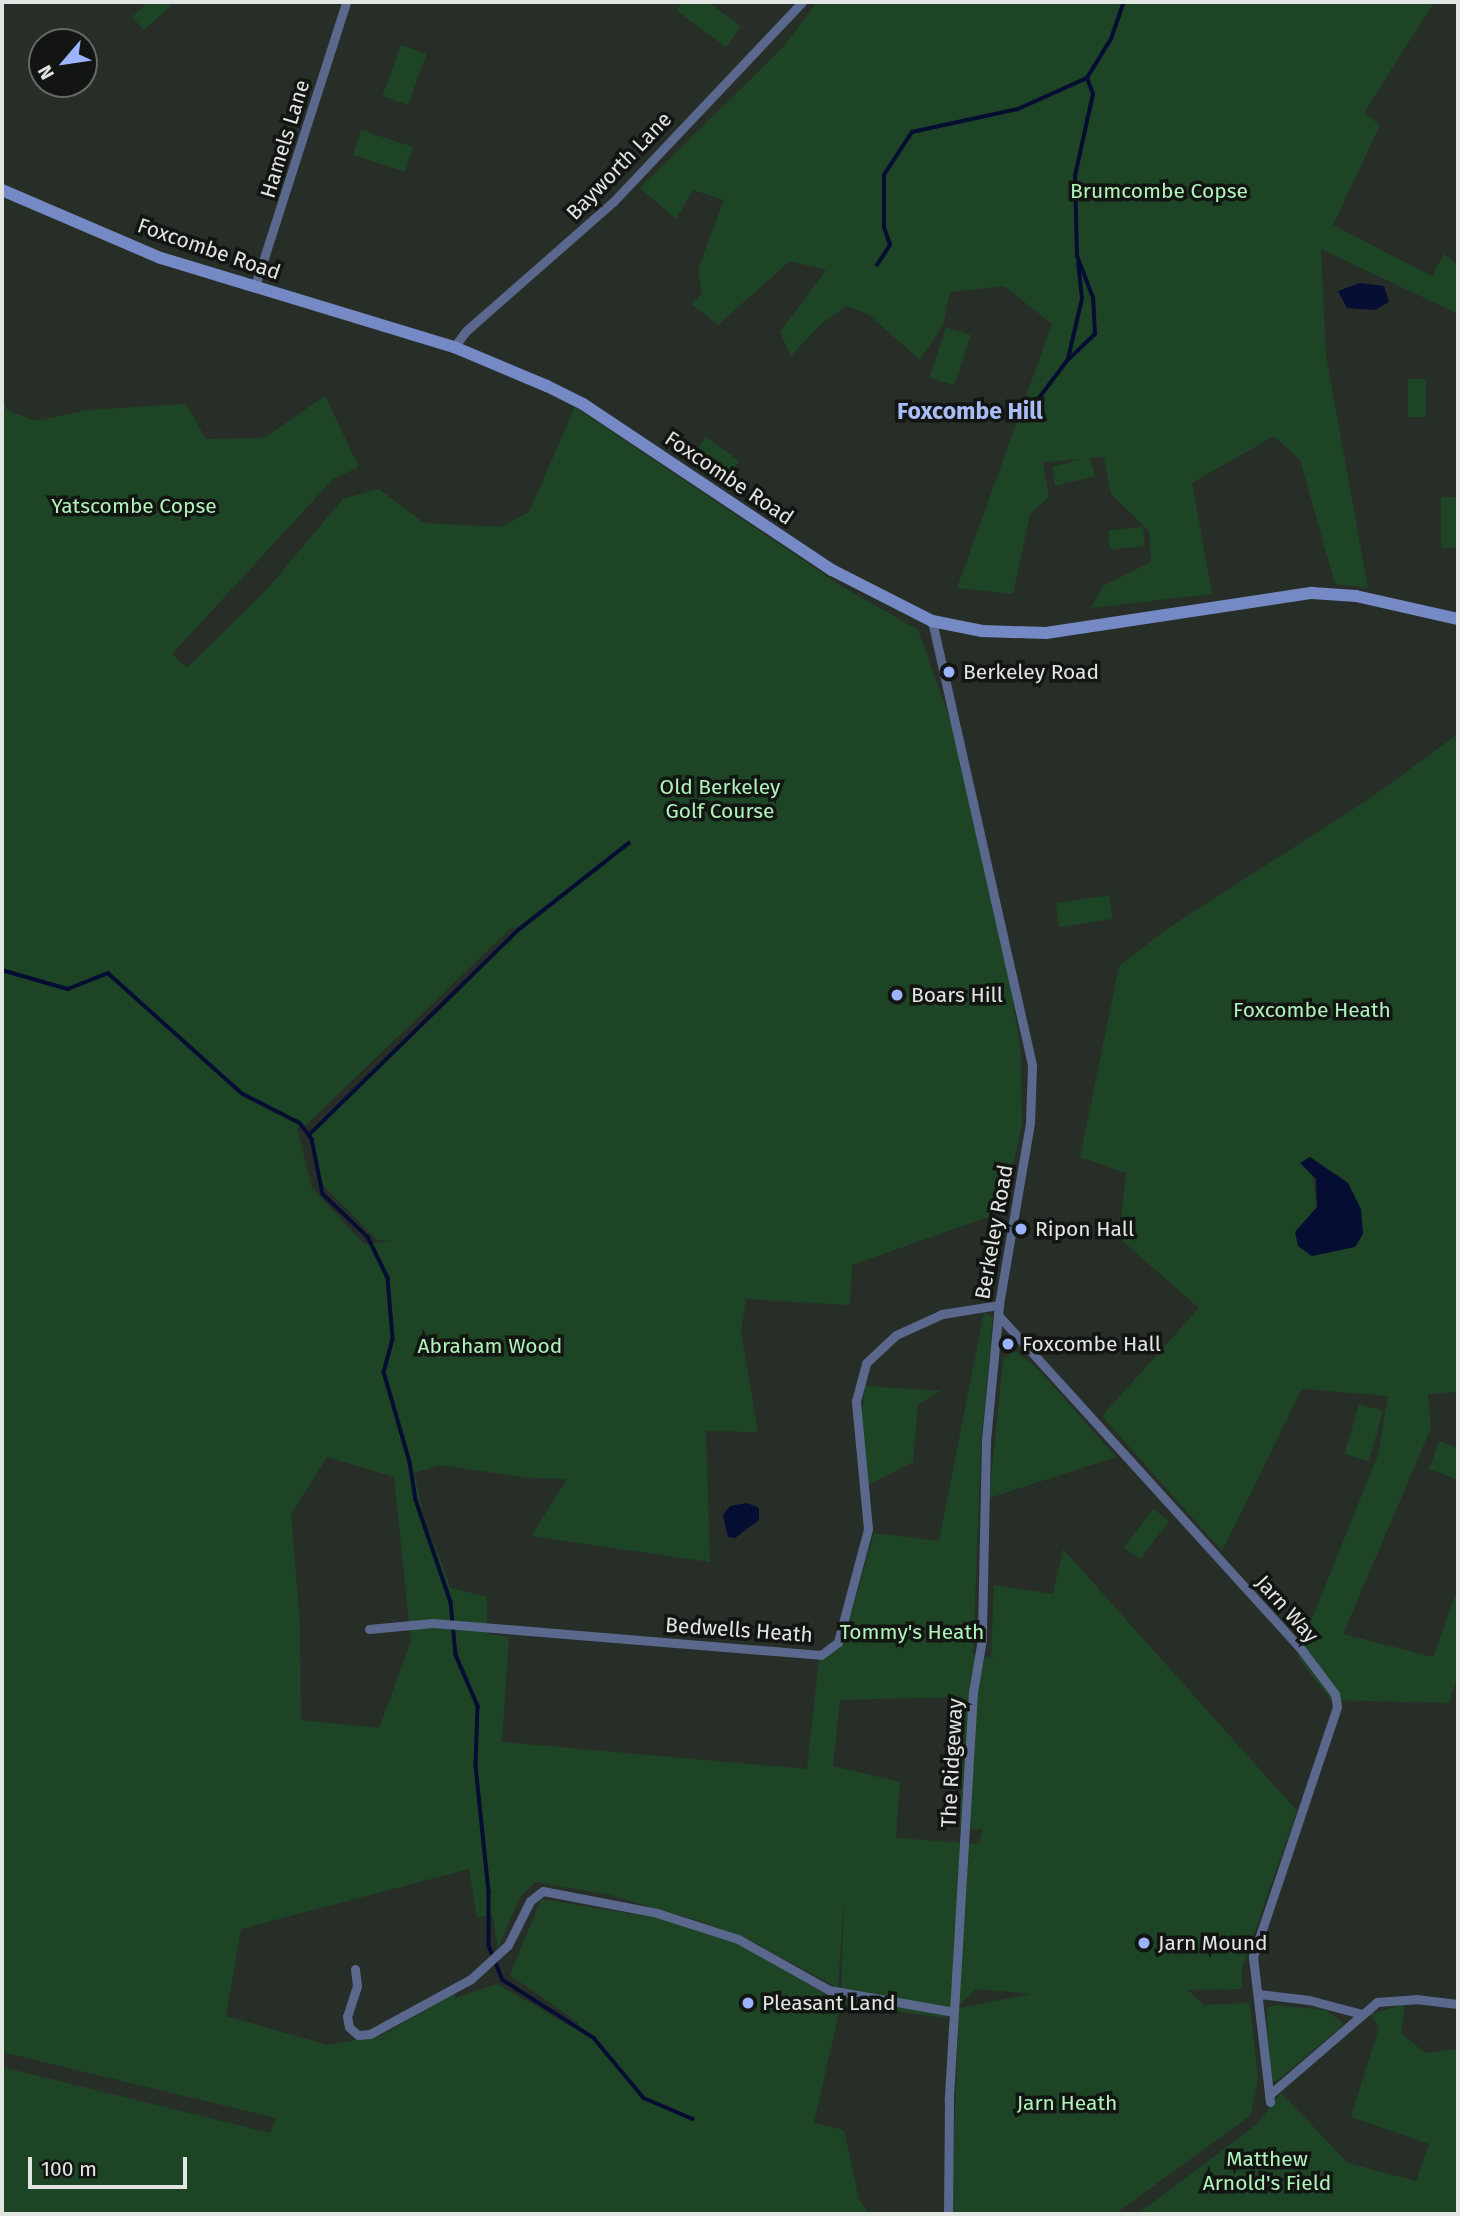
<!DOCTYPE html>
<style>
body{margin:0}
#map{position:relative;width:1460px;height:2216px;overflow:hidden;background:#272e28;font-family:"Fira Sans",sans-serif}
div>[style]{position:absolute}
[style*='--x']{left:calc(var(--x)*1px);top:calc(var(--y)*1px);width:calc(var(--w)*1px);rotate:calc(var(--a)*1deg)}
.green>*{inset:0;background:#1e4426;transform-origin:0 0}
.water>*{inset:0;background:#060d32}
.stream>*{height:3.5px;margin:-1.75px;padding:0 1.75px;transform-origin:1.75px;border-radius:1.75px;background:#060d32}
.street>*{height:9px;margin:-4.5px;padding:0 4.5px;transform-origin:4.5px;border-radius:4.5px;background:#5b688d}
.secondary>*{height:12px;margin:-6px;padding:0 6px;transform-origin:6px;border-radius:6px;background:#7589c4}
.dots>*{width:19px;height:19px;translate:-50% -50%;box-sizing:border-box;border:4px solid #121512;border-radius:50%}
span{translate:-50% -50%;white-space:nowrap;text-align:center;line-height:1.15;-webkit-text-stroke:7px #121512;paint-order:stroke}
.street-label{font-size:21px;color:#e1e6e2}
.park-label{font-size:21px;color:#aff3ba}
.poi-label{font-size:21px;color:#e1e6e2}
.left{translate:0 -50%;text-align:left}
.neighbourhood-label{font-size:23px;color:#a9bcf3;font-weight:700}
.frame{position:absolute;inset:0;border:4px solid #e1e6e2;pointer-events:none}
.north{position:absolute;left:28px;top:28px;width:70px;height:70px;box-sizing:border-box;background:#121512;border:2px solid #656965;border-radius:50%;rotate:241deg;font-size:19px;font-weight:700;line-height:28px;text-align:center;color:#e1e6e2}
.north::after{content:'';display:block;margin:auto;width:24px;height:32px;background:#9bb4fd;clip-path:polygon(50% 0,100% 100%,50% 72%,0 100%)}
.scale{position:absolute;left:28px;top:2157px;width:159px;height:32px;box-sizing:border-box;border:4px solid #e1e6e2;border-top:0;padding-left:9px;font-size:21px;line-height:24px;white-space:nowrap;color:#e1e6e2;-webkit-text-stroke:5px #121512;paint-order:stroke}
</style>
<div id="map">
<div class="green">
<div style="clip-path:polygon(148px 2px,171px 5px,144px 30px,132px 17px)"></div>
<div style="clip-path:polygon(683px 2px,708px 2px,741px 26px,726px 47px,677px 11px)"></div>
<div style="clip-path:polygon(817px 2px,1434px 2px,1364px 113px,1380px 125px,1333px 225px,1432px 276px,1444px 254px,1458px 265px,1458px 314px,1321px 249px,1326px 356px,1368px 588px,1335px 584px,1300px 460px,1274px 436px,1192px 483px,1212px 594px,1091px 608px,1103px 586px,1151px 562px,1149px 531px,1111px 494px,1104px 457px,1090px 458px,1095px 476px,1055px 486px,1052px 467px,1083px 459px,1043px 462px,1049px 497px,1030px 514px,1013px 594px,957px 588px,1052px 324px,1004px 286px,950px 292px,943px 325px,920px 360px,868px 314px,846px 306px,820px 325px,791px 356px,780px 332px,826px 270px,790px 261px,718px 325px,692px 304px,702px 293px,698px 269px,724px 200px,693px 190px,676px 219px,640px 188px,784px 46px)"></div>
<div style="left:401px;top:45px;width:27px;height:54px;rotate:20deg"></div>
<div style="left:361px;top:130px;width:55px;height:26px;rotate:18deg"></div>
<div style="left:946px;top:327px;width:26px;height:53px;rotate:18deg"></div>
<div style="left:1408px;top:379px;width:18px;height:38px"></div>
<div style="clip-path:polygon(evenodd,2px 395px,7px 410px,35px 421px,88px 410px,186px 404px,206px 439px,264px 438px,325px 396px,359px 467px,333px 479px,172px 654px,187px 668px,268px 588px,343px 499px,379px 489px,424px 523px,502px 527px,529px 512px,575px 407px,843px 587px,918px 630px,957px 739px,1009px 976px,1021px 1054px,1022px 1125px,1002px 1212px,852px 1265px,850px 1305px,746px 1299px,741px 1332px,758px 1432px,706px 1431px,710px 1562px,531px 1536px,567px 1479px,528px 1478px,441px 1465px,414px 1473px,424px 1518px,451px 1588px,487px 1597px,487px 1634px,509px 1637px,502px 1742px,807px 1769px,819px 1660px,844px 1640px,874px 1533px,939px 1541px,984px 1312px,993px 1317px,981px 1444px,973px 1655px,996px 1658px,991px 1656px,994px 1585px,1053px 1594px,1063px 1549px,1297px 1811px,1242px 1968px,1242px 1989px,1188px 1990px,1204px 2005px,1250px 2003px,1258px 2079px,1251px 2115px,1115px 2214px,951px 2214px,959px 2008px,1031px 1994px,976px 1989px,946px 2018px,841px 2004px,814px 2123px,844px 2130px,859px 2200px,870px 2214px,2px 2214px,2px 2067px,270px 2133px,276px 2118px,2px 2052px,2px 395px,512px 927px,517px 932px,310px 1134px,321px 1183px,377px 1240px,396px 1241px,364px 1244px,312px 1188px,297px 1128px,306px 1125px,512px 927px,2px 395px,327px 1457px,394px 1477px,411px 1642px,379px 1728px,301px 1720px,300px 1624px,291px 1514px,327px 1457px,2px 395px,963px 1697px,960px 1830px,983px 1829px,979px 1844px,896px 1838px,900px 1782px,833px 1766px,840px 1700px,963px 1697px,2px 395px,469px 1869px,477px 1918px,492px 1914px,498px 1948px,520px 1897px,535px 1882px,606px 1894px,699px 1921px,744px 1937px,838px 1988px,844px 1898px,841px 2003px,736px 1943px,664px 1919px,541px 1899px,510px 1975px,579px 2023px,574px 2028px,497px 1984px,456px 1998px,454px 1993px,382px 2035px,328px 2045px,226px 2016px,241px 1929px,469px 1869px)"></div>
<div style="left:706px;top:437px;width:41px;height:19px;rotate:36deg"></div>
<div style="left:1441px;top:497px;width:17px;height:51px"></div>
<div style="left:1143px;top:527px;width:19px;height:35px;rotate:84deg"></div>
<div style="clip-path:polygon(evenodd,1458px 734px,1458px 1392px,1428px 1394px,1431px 1428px,1343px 1634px,1433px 1657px,1458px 1588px,1458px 1674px,1449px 1703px,1331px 1700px,1297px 1656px,1378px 1455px,1388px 1396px,1302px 1389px,1222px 1551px,1102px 1416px,1199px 1308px,1119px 1238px,1126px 1173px,1080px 1157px,1119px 966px,1171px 926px,1369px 799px,1458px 734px,1310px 1157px,1348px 1183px,1295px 1232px,1317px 1207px,1310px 1157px)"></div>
<div style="left:1109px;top:895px;width:24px;height:54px;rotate:81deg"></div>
<div style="clip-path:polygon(1014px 1350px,1040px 1371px,1116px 1457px,989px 1498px,1003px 1360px)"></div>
<div style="clip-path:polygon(865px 1386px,941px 1391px,918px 1404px,913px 1462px,868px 1485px,861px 1420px)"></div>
<div style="left:1359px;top:1404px;width:25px;height:52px;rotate:16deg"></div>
<div style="clip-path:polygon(1439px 1441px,1458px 1448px,1458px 1480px,1429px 1469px)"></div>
<div style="left:1153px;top:1509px;width:20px;height:48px;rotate:37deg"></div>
<div style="clip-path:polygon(1405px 2004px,1401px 2033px,1425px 2053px,1458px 2049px,1458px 2214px,1138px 2214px,1257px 2124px,1281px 2093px,1348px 2163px,1416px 2181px,1429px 2144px,1351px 2117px,1379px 2027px,1370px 2014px)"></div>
<div style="clip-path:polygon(1275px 2005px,1326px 2010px,1344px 2024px,1277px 2081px,1269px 2081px,1268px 2053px,1267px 2008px)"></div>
</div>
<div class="water">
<div style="clip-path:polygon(1360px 283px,1384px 286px,1389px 302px,1375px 310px,1347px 308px,1338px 291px)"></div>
<div style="clip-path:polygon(1310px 1157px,1348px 1183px,1361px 1209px,1363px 1234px,1355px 1247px,1312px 1256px,1298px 1246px,1295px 1232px,1317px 1207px,1316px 1179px,1300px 1163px)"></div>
<div style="clip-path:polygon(747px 1503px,759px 1508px,759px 1520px,735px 1538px,728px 1537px,723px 1515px,730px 1506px)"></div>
</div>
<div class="stream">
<div style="--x:877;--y:265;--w:24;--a:-57"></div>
<div style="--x:890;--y:245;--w:18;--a:-109"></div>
<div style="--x:884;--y:228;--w:53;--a:-90"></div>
<div style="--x:884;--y:175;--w:51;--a:-56.9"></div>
<div style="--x:912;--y:132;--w:108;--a:-12.2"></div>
<div style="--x:1018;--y:109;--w:76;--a:-24.2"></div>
<div style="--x:1087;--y:78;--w:46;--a:-58.4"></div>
<div style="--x:1111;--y:39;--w:39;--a:-71"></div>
<div style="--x:1068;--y:359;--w:62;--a:-76.9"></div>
<div style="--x:1082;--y:299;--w:36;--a:-96"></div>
<div style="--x:1027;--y:414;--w:66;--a:-53"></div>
<div style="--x:1067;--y:361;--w:39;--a:-44"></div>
<div style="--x:1095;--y:334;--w:36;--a:-93"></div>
<div style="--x:1093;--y:298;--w:45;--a:-110.9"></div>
<div style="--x:1077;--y:256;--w:80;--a:-91.4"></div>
<div style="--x:1075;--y:176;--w:84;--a:-77.6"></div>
<div style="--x:1093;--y:94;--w:17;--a:-111"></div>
<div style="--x:2;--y:970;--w:69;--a:16.1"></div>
<div style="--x:68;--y:989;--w:43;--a:-21.8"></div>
<div style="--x:108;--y:973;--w:181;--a:41.9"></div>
<div style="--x:243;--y:1094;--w:64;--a:27"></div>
<div style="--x:300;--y:1123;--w:20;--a:53"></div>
<div style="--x:312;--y:1139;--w:56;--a:78.7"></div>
<div style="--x:323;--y:1194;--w:62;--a:43.7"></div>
<div style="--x:368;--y:1237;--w:46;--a:64"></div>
<div style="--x:388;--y:1278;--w:61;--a:85.3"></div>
<div style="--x:393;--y:1339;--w:34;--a:105"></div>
<div style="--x:384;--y:1372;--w:94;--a:73.9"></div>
<div style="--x:410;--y:1462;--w:38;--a:81"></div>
<div style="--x:416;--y:1500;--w:108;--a:71.1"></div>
<div style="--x:451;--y:1602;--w:53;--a:84.6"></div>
<div style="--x:456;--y:1655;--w:56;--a:66.7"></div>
<div style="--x:478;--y:1706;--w:60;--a:91.9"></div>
<div style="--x:476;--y:1766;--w:127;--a:84.1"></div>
<div style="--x:489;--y:1892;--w:54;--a:90"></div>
<div style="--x:489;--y:1946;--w:37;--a:68"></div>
<div style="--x:503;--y:1980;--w:108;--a:32.5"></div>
<div style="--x:594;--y:2038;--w:78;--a:50.2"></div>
<div style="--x:644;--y:2098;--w:53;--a:23.2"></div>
<div style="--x:310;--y:1134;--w:290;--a:-44.4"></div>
<div style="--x:517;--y:931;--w:142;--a:-38.2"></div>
</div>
<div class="street">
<div style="--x:255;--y:286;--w:298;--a:-72.2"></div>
<div style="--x:454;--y:347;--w:20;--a:-53"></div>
<div style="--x:466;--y:331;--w:196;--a:-41.3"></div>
<div style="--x:613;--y:202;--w:275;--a:-46.6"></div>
<div style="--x:932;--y:621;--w:456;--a:77.3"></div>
<div style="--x:1032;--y:1066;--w:57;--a:92"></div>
<div style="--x:1030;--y:1123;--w:185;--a:99.7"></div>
<div style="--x:999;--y:1305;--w:136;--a:95.5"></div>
<div style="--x:986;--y:1440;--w:199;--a:91.2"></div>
<div style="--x:982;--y:1639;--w:54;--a:99.6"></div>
<div style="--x:973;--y:1692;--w:410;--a:93.4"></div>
<div style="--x:949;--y:2101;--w:113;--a:90.5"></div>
<div style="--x:998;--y:1315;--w:456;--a:47.8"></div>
<div style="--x:1304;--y:1653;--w:51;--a:52.9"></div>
<div style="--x:1335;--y:1694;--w:13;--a:81"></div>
<div style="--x:1337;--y:1707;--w:264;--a:108.6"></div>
<div style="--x:1253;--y:1957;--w:146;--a:83.3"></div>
<div style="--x:369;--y:1629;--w:64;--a:-5.4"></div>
<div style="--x:433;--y:1623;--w:389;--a:4.7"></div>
<div style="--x:821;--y:1655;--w:21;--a:-37"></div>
<div style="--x:838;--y:1642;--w:117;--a:-75.1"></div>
<div style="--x:868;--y:1529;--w:129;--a:-95.4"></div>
<div style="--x:856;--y:1401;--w:39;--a:-75"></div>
<div style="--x:866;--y:1363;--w:41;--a:-43"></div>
<div style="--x:896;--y:1335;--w:51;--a:-24.5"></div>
<div style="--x:942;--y:1314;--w:58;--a:-9"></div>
<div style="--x:355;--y:1969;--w:17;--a:83"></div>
<div style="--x:357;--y:1986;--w:32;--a:108"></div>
<div style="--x:347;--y:2016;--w:11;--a:80"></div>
<div style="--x:349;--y:2027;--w:12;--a:42"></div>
<div style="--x:358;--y:2035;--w:12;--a:-5"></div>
<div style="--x:370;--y:2034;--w:115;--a:-28.6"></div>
<div style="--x:471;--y:1979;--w:50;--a:-42.6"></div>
<div style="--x:508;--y:1945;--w:49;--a:-63.4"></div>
<div style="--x:530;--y:1901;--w:16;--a:-38"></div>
<div style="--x:543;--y:1891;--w:116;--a:10.9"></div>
<div style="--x:657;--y:1913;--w:85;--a:17.8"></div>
<div style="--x:738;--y:1939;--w:104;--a:29.3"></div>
<div style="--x:829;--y:1990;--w:127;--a:10"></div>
<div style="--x:1259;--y:1994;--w:50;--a:6.8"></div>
<div style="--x:1309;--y:2000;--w:55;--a:14.8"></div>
<div style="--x:1269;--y:2095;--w:143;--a:-40.7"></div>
<div style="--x:1377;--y:2002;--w:39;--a:-4"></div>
<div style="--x:1416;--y:1999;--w:42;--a:6.8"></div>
</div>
<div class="secondary">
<div style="--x:2;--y:190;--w:173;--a:23.2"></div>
<div style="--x:161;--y:258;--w:306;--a:16.9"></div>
<div style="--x:454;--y:347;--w:101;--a:22.8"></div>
<div style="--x:547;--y:386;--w:40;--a:26.6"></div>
<div style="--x:583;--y:404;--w:299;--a:33.7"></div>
<div style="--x:832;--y:570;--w:112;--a:27"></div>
<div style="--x:932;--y:621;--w:51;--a:11.3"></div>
<div style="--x:982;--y:631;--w:64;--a:1.8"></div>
<div style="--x:1046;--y:633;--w:269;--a:-8.6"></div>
<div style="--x:1312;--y:593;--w:44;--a:3.9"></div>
<div style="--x:1356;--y:596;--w:105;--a:12.7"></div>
</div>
<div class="dots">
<div style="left:949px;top:672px;background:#9bb4fd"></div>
<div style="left:897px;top:995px;background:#9bb4fd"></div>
<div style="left:1021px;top:1229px;background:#9bb4fd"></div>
<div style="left:1008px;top:1344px;background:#9bb4fd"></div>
<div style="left:1144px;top:1943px;background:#9bb4fd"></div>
<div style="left:748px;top:2003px;background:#9bb4fd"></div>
</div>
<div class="street-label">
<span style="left:285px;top:139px;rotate:-73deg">Hamels Lane</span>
<span style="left:619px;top:166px;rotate:-46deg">Bayworth Lane</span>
<span style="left:209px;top:249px;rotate:19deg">Foxcombe Road</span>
<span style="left:729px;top:478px;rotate:34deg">Foxcombe Road</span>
<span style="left:994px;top:1232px;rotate:-80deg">Berkeley Road</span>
<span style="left:1287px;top:1609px;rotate:48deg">Jarn Way</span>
<span style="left:739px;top:1630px;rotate:4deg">Bedwells Heath</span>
<span style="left:952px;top:1763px;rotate:-87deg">The Ridgeway</span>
</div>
<div class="park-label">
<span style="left:1159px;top:191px">Brumcombe Copse</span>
<span style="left:134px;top:506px">Yatscombe Copse</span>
<span style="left:720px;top:799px">Old Berkeley<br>Golf Course</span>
<span style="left:1312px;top:1010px">Foxcombe Heath</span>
<span style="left:490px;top:1346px">Abraham Wood</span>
<span style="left:912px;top:1632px">Tommy's Heath</span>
<span style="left:1067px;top:2103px">Jarn Heath</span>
<span style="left:1267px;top:2171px">Matthew<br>Arnold's Field</span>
</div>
<div class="poi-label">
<span class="left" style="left:963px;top:672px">Berkeley Road</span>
<span class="left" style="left:911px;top:995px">Boars Hill</span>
<span class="left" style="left:1035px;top:1229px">Ripon Hall</span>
<span class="left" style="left:1022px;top:1344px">Foxcombe Hall</span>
<span class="left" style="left:1158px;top:1943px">Jarn Mound</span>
<span class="left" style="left:762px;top:2003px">Pleasant Land</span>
</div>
<div class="neighbourhood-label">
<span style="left:970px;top:411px">Foxcombe Hill</span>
</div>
<div class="frame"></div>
<div class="north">N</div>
<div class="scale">100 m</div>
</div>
